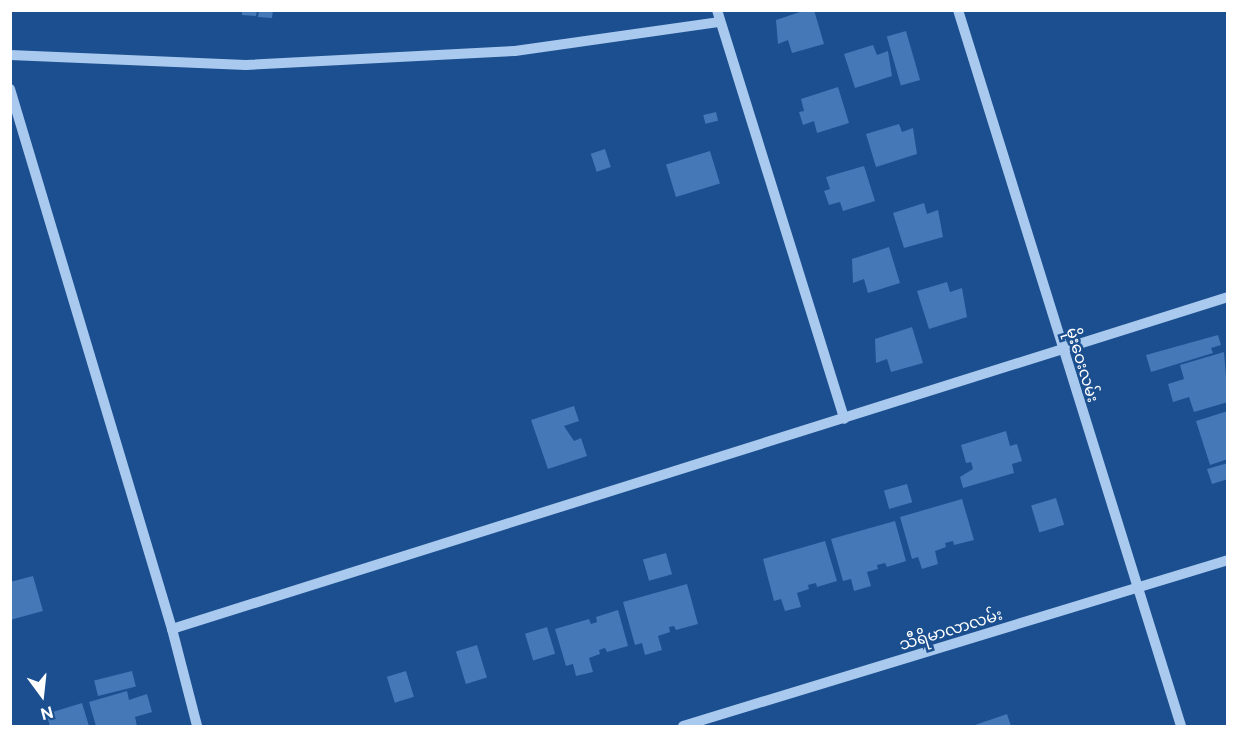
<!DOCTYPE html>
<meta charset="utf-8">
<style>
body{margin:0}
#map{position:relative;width:1238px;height:737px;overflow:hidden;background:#1b4f8f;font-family:"Public Sans","Noto Sans Myanmar",sans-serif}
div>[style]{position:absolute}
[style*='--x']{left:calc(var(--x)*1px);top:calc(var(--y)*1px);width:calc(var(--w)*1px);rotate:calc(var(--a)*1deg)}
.building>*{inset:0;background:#4478b7;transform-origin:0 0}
.minor>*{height:10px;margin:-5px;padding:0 5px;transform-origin:5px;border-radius:5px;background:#a9c9ee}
span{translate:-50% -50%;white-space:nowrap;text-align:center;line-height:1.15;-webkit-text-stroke:5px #1b4f8f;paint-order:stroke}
.street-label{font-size:16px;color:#fff}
.frame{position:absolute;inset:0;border:12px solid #fff;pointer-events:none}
.north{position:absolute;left:12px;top:665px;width:60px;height:60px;-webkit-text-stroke:4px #1b4f8f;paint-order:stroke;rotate:165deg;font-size:16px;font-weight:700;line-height:24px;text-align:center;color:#fff}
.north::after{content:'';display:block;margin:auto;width:21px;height:27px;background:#fff;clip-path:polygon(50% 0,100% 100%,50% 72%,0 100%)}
</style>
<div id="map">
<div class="building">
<div style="clip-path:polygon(242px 10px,257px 10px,256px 16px,242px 15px)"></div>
<div style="clip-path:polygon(259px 10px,273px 10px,272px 18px,258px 17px)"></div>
<div style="clip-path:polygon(806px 10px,814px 10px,824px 44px,792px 53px,788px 40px,778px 44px,776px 20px)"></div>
<div style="left:906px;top:31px;width:51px;height:20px;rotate:74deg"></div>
<div style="clip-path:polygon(873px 45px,877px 55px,888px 51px,892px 76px,855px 88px,844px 54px)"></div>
<div style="clip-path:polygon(838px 87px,849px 123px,817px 133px,814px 121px,803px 125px,799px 112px,804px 111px,801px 99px)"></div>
<div style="left:716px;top:112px;width:9px;height:13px;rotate:77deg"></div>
<div style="clip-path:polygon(899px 124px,902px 132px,913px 128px,917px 154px,876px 167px,866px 134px)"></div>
<div style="left:605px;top:149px;width:19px;height:15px;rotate:72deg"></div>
<div style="left:710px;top:151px;width:34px;height:46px;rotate:73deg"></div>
<div style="clip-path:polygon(864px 166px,875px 201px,843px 211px,840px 202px,829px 205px,824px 191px,830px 189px,826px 177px)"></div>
<div style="clip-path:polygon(924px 203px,927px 214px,938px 210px,943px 237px,904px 248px,893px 213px)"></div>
<div style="clip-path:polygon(889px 247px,900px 283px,868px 293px,864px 279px,853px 283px,852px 259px)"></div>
<div style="clip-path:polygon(947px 282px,950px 292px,962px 288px,967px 317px,929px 329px,917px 291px)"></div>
<div style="clip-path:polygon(912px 327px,923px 363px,891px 372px,887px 359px,876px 363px,875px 339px)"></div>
<div style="clip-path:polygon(1218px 335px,1221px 345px,1211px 348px,1213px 353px,1151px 372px,1146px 355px)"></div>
<div style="clip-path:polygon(1224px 352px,1228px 402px,1194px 412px,1189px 397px,1173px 402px,1168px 384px,1184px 379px,1180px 365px)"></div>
<div style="clip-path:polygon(574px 406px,579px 421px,564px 426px,574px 441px,581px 438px,587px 456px,548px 469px,531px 420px)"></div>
<div style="clip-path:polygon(1228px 411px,1228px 459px,1210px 465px,1196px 421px)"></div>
<div style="clip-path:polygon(1006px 431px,1010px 446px,1017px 444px,1022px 461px,1012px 464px,1014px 473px,963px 488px,960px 477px,973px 469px,971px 462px,966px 463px,961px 445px)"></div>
<div style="clip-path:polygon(1228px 463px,1228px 479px,1212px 484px,1207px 469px)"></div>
<div style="left:907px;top:484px;width:19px;height:24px;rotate:74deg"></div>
<div style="left:1056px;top:498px;width:28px;height:26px;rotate:73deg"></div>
<div style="clip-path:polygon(962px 499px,974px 540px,954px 545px,953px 541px,945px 543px,946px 547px,935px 551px,938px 564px,922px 569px,918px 557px,912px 559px,900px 517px)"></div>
<div style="clip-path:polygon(895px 521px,906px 561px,887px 567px,885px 563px,877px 565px,878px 569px,867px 572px,871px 586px,854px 591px,851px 579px,843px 581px,831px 539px)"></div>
<div style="clip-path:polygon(825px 541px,837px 581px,817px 587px,816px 583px,808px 585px,809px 589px,797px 593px,801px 607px,785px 611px,781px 599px,774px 601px,763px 559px)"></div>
<div style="left:666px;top:553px;width:22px;height:24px;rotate:74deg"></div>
<div style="clip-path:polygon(33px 576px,43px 611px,10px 620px,10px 582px)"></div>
<div style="clip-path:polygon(687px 584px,698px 624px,676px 630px,674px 626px,669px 627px,670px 632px,658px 636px,662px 650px,645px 655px,642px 643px,635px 645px,623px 602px)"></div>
<div style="clip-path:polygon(618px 610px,628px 646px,607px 652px,605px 648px,599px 650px,600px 654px,589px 658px,593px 672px,576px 676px,573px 664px,566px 666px,555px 629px,589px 619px,591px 624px,597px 622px,596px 617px)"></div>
<div style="left:547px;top:627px;width:28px;height:23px;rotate:73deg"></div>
<div style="left:477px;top:645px;width:34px;height:22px;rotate:73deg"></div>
<div style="left:132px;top:671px;width:16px;height:39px;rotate:76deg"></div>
<div style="left:406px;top:671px;width:27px;height:20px;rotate:73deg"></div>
<div style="clip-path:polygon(127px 691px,129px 700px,147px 694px,152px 712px,135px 717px,137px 726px,96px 726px,89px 702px)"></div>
<div style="clip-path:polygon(82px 703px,89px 726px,50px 726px,46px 714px)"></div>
<div style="clip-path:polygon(1007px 714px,1011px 726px,972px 726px)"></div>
</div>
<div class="minor">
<div style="--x:717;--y:10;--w:428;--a:72.7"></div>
<div style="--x:958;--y:10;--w:750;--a:72.7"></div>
<div style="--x:10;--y:55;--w:236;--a:2.4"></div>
<div style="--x:246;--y:65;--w:269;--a:-3"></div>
<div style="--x:515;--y:51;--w:207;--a:-8.1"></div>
<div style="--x:10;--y:89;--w:564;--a:73.3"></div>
<div style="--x:172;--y:629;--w:100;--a:75.5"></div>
<div style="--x:172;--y:629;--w:1107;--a:-17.45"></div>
<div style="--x:683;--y:726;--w:570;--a:-16.94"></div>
</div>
<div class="street-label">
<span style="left:1082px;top:365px;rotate:73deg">မိုးဝေးလမ်း</span>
<span style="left:951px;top:630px;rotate:-17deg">သီရိမာလာလမ်း</span>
</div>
<div class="frame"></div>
<div class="north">N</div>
</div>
